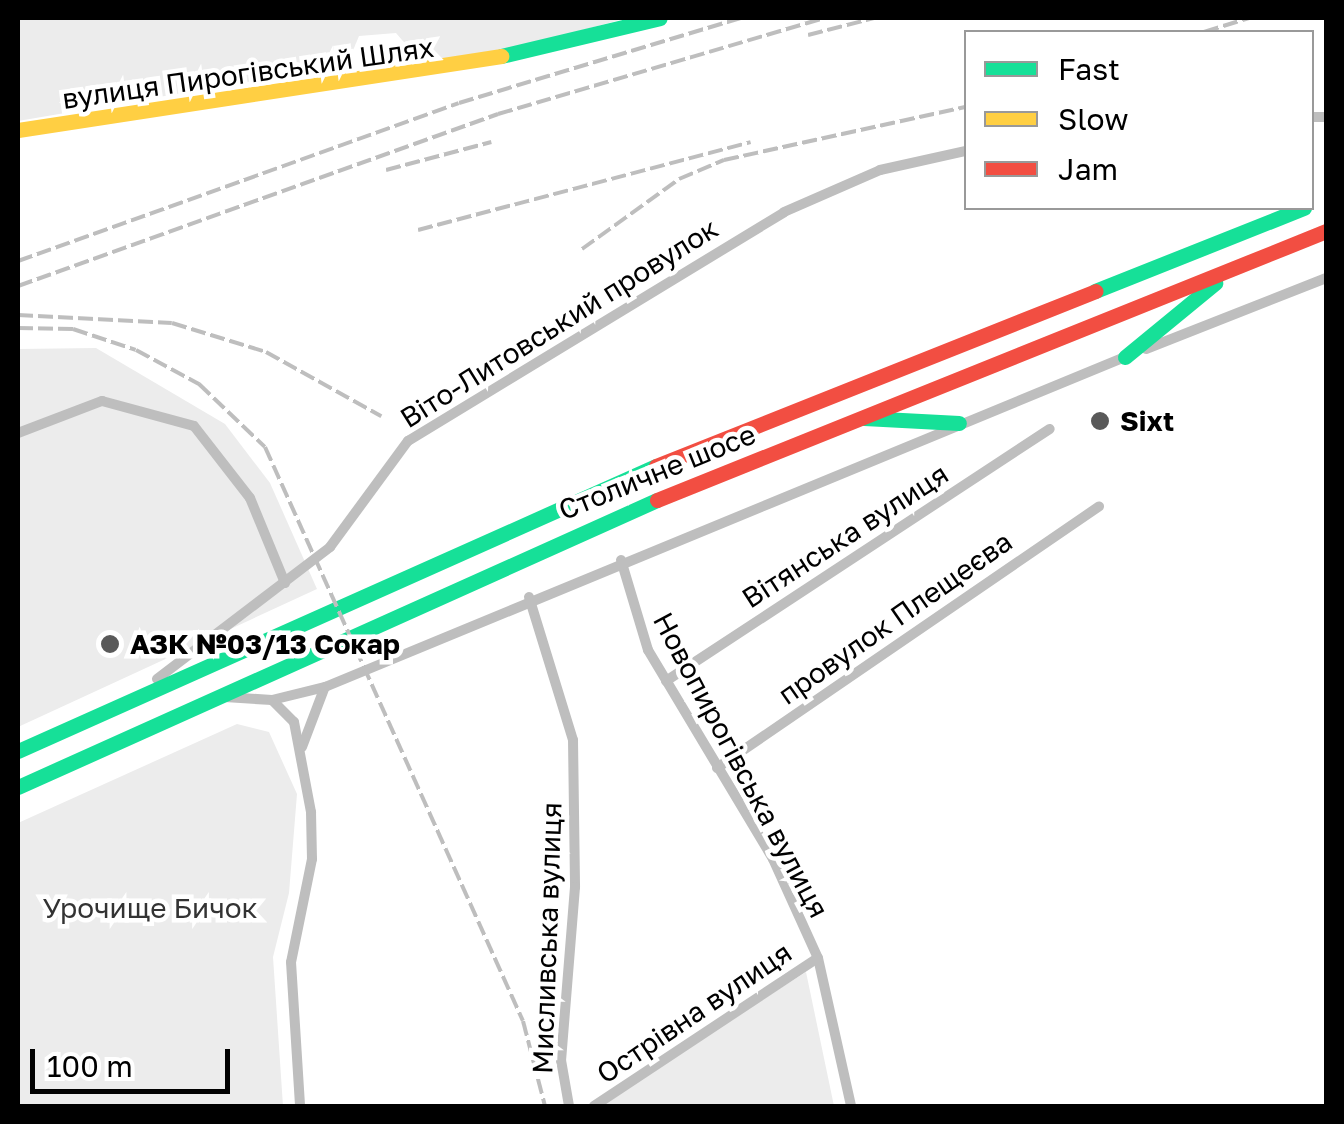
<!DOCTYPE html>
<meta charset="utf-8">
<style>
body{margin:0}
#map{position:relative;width:1344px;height:1124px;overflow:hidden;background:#fff;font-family:"Golos Text",sans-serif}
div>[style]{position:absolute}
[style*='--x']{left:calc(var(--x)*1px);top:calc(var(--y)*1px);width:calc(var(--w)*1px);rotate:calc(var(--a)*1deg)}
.green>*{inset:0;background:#ececec}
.street>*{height:10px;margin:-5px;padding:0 5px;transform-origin:5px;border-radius:5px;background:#bebebe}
.fast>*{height:15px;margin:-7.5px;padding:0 7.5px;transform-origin:7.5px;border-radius:7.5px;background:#16e098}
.slow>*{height:15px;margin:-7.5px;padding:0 7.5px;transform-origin:7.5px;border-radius:7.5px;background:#ffcf43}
.jam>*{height:15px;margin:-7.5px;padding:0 7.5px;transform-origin:7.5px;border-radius:7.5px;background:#f24e42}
.rail>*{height:4px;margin-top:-2px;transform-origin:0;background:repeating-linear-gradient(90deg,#bebebe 0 15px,transparent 0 20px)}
.dots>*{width:28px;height:28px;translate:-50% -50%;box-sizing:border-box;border:5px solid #fff;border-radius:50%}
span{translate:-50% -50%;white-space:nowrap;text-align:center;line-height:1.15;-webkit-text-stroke:9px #fff;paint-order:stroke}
.street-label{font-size:28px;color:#000}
.poi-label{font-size:28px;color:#000;font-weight:700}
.left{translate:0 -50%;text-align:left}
.park-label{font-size:28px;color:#333}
.frame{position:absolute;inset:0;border:20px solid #000;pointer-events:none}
.legend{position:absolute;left:964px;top:30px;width:350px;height:180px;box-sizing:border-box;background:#fff;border:2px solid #999;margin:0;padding:12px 18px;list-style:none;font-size:30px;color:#000}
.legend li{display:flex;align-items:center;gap:20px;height:50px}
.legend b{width:50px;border:2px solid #999}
.scale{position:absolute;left:30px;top:1049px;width:200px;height:45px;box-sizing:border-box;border:5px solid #000;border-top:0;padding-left:12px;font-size:30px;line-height:35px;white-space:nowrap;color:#000;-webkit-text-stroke:8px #fff;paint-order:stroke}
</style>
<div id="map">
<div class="green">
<div style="clip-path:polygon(18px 18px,627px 18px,478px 58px,420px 61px,396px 33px,359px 36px,347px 65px,18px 121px)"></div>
<div style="clip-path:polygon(96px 348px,225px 424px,270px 483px,317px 589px,18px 727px,18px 349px)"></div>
<div style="clip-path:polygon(237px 724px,269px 732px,297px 794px,289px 893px,273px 957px,283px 1106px,18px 1106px,18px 823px)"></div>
<div style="clip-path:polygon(806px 972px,834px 1106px,596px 1106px)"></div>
</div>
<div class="street">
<div style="--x:1312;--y:117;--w:14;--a:0"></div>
<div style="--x:1146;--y:349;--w:193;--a:-21.5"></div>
<div style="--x:18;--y:433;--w:90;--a:-20.9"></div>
<div style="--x:102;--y:401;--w:95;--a:15.2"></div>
<div style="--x:194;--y:426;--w:91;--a:52.1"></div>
<div style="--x:250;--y:498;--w:92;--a:67.6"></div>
<div style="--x:621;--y:560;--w:94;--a:73.3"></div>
<div style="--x:648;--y:650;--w:244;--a:59.1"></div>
<div style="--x:773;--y:859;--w:109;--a:65.6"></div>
<div style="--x:818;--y:958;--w:152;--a:77.4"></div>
<div style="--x:529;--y:597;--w:150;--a:72.9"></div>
<div style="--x:573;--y:740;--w:147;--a:89.2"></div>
<div style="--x:575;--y:887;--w:174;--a:94.6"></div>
<div style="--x:561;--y:1060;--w:47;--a:80.1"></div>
<div style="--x:157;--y:679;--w:218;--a:-37.3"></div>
<div style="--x:330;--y:547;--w:132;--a:-53.7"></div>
<div style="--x:408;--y:441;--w:440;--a:-31.3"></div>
<div style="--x:784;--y:212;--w:105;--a:-23.6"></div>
<div style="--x:880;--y:170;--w:88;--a:-12.5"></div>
<div style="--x:666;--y:681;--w:459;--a:-33.3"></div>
<div style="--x:225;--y:697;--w:47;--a:3.7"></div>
<div style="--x:272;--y:700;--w:55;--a:-13.8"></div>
<div style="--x:325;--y:687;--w:865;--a:-22.42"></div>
<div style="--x:272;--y:700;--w:31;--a:45"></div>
<div style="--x:294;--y:722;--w:92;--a:79.3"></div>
<div style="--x:311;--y:812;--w:47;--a:88.8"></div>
<div style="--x:312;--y:859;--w:105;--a:101.5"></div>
<div style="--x:291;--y:962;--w:144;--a:86.4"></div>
<div style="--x:302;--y:747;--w:62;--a:-69.2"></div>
<div style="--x:717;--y:768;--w:463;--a:-34.4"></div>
<div style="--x:594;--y:1106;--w:268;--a:-33.5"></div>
</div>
<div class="fast">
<div style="--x:501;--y:56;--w:163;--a:-13.4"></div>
<div style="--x:1095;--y:291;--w:225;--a:-21.7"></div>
<div style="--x:1125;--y:357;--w:117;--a:-39.4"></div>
<div style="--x:864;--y:418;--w:95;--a:3"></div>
<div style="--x:18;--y:751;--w:699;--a:-24.07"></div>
<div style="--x:18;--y:787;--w:700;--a:-24.19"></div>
</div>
<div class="slow">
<div style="--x:18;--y:130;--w:489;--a:-8.7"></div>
</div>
<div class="jam">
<div style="--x:656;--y:466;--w:473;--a:-21.7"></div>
<div style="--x:657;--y:500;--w:721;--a:-21.9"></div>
</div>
<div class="rail">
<div style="--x:1204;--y:32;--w:47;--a:-17.3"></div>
<div style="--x:808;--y:35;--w:68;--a:-14.4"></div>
<div style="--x:386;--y:170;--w:109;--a:-14.9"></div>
<div style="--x:418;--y:230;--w:344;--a:-14.8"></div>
<div style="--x:582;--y:249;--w:120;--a:-35.8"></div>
<div style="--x:679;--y:179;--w:49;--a:-22.9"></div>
<div style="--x:724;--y:160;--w:248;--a:-12.4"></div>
<div style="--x:18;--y:261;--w:468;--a:-19.7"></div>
<div style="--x:459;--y:103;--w:295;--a:-16.8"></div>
<div style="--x:18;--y:286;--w:510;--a:-19.71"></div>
<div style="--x:498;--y:114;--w:341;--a:-16.4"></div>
<div style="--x:18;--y:315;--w:154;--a:3"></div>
<div style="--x:172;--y:323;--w:98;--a:17.1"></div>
<div style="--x:266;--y:352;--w:132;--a:29.1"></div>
<div style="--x:18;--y:328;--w:55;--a:1"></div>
<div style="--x:73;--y:329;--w:66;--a:18.4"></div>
<div style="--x:136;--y:350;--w:72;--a:28.4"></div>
<div style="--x:199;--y:384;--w:91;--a:43.7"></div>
<div style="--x:265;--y:447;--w:629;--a:65.8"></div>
<div style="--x:523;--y:1021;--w:88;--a:75.5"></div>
</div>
<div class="dots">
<div style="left:1100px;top:421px;background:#595959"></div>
<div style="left:110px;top:644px;background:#595959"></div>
</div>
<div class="street-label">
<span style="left:248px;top:73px;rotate:-8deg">вулиця Пирогівський Шлях</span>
<span style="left:559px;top:323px;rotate:-32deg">Віто-Литовський провулок</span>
<span style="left:657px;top:472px;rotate:-22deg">Столичне шосе</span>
<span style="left:845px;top:536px;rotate:-33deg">Вітянська вулиця</span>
<span style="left:895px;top:618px;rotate:-35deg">провулок Плещеєва</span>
<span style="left:741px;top:765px;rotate:62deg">Новопирогівська вулиця</span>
<span style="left:547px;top:938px;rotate:-88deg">Мисливська вулиця</span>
<span style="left:694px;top:1013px;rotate:-34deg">Острівна вулиця</span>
</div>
<div class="poi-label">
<span class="left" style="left:1120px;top:421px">Sixt</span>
<span class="left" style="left:130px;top:644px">АЗК №03/13 Сокар</span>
</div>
<div class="park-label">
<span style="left:150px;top:908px">Урочище Бичок</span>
</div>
<div class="frame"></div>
<ul class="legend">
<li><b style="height:12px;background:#16e098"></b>Fast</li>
<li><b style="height:12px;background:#ffcf43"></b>Slow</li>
<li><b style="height:12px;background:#f24e42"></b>Jam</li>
</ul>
<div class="scale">100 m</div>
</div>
